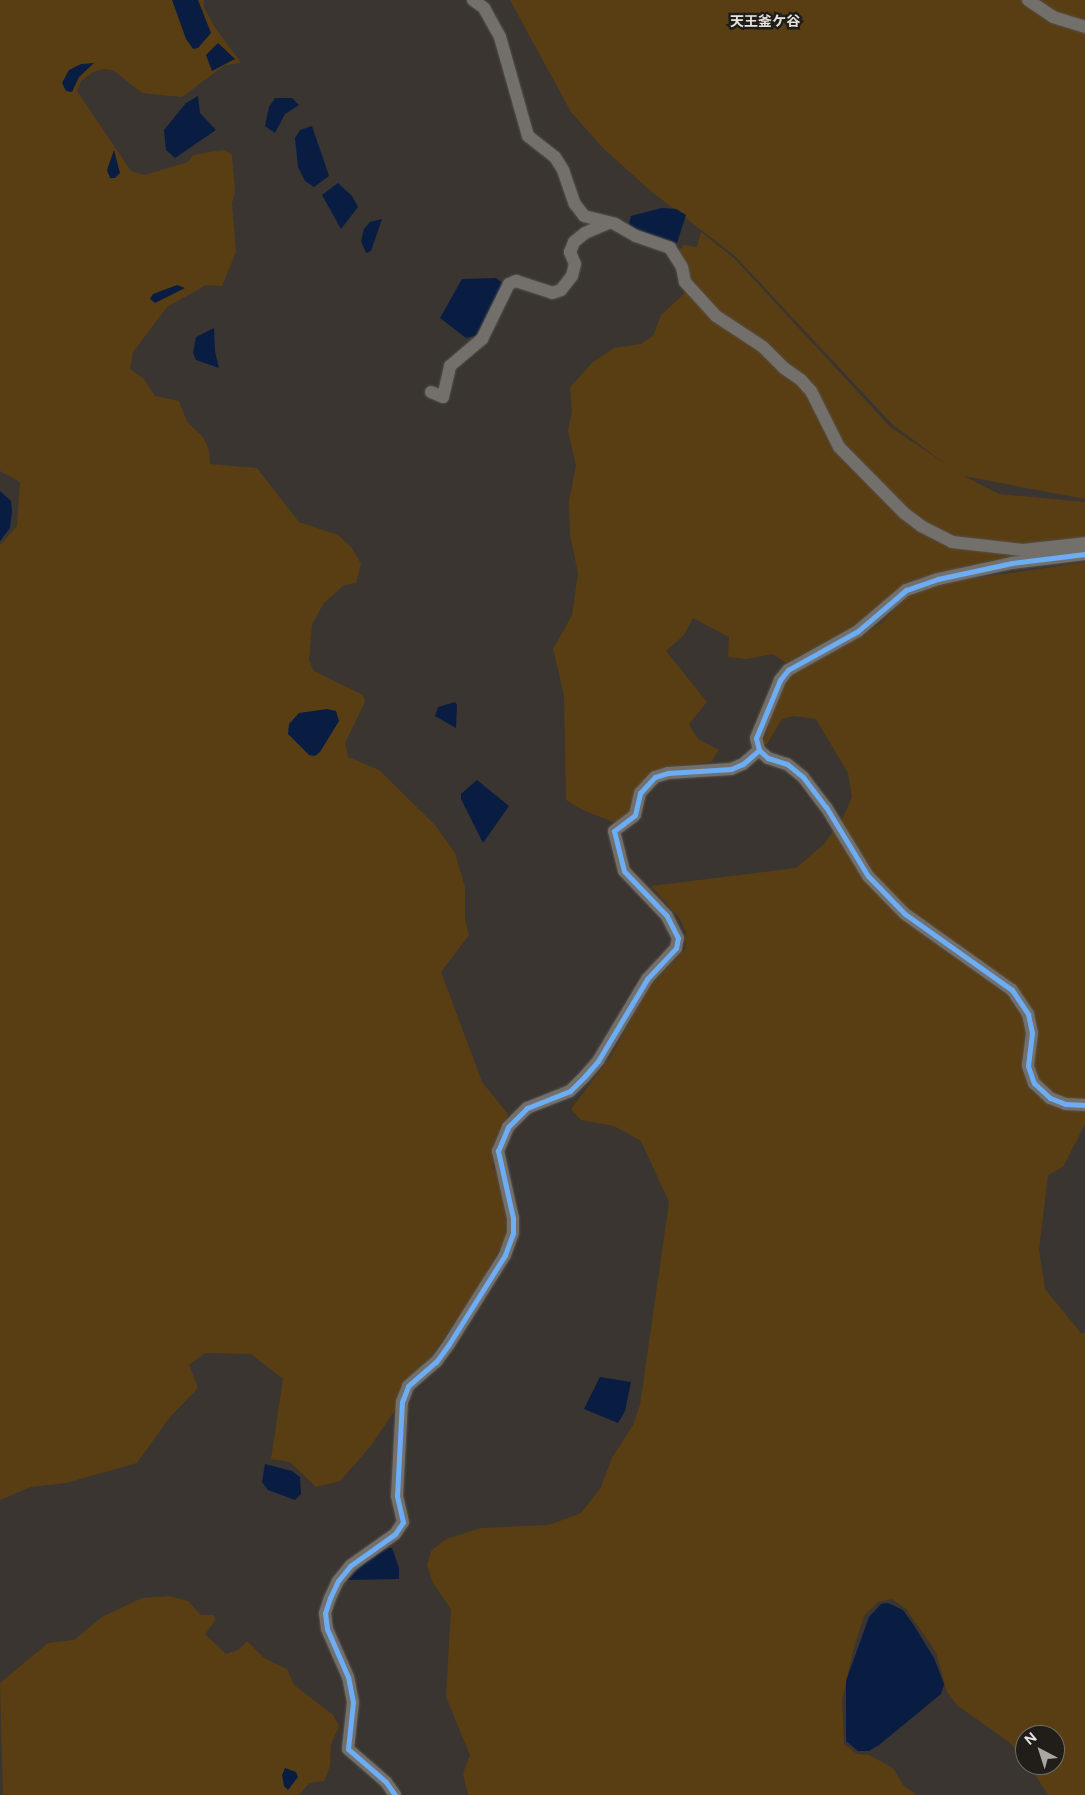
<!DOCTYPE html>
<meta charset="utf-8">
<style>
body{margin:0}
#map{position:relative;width:1085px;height:1795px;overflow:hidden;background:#3a3530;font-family:Figtree,"Noto Sans JP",sans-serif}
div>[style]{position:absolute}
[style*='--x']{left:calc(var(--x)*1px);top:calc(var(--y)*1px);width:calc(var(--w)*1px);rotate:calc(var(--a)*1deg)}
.green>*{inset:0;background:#5a3e13}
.water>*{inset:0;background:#091d42}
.roads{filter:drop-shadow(0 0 1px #55514d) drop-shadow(0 0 1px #55514d)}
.street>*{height:12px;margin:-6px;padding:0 6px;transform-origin:6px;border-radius:6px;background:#73706c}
.cycleway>*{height:5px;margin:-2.5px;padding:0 2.5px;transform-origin:2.5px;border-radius:2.5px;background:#6dadf4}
span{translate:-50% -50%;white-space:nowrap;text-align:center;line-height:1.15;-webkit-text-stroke:5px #211e1a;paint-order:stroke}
.neighbourhood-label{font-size:14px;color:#e8e3de;font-weight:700}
.north{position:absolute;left:1015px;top:1725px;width:50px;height:50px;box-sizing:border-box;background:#211e1a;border:1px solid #716d68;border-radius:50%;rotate:320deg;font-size:14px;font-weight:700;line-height:20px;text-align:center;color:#e8e3de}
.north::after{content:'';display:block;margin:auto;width:18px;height:22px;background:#aba6a1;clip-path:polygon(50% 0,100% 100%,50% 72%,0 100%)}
</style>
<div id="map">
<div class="green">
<div style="clip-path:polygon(0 0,204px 0,204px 8px,214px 26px,241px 63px,225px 65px,182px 97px,142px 93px,113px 70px,104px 69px,93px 72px,81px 81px,77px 91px,131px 171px,145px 175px,188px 162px,193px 155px,210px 152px,225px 150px,232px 155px,235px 192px,232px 203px,236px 252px,222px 286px,206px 285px,167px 307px,133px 352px,130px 369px,144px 379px,155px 396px,179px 401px,187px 422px,203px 437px,209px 450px,210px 464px,257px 468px,299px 522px,338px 535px,352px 548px,361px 564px,356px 583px,344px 585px,324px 603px,312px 624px,309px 660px,314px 671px,363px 695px,365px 702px,345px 743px,348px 757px,379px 770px,435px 825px,455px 853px,465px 887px,465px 919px,469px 935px,441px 972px,482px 1082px,508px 1114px,493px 1145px,493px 1167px,508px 1203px,510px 1231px,475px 1292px,370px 1447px,340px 1481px,316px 1487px,290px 1462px,271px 1459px,283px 1379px,251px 1354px,205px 1353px,189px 1365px,198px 1388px,170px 1417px,137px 1463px,66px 1483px,31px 1487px,0 1500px,0 545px,17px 526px,20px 482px,0 471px)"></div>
<div style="clip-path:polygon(510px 0,1085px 0,1085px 499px,964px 476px,999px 494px,1085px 502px,1085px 549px,950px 570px,915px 580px,860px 622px,786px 663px,773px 654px,747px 659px,728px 657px,729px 637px,693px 618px,684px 635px,666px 651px,707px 702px,689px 724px,698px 739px,719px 750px,711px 762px,668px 767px,647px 776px,637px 789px,634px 809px,618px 824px,583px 810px,566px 800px,564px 695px,553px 649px,572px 615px,578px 573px,570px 535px,569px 501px,576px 466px,568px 430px,572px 412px,570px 387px,593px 362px,614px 348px,641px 344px,653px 336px,661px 315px,686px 292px,678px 252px,684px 245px,697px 247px,701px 232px,735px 259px,890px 427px,946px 464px,893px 425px,735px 256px,652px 192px,603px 148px,571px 112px)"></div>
<div style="clip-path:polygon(1085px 562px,1085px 1124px,1063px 1167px,1048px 1175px,1039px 1250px,1045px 1289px,1081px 1333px,1085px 1333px,1085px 1795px,1048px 1795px,1029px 1765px,1055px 1765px,1055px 1735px,1025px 1735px,1025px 1760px,1009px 1742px,958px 1706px,947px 1692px,936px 1652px,906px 1609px,892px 1599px,878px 1602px,864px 1616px,854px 1647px,842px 1700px,844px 1744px,857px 1754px,869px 1755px,893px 1768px,903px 1785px,917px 1795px,468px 1795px,463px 1773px,470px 1755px,446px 1697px,451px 1609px,433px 1583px,427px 1565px,431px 1551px,446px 1539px,481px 1528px,549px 1525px,581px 1513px,600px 1489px,612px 1458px,633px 1425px,640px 1405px,669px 1202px,641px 1141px,614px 1126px,581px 1120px,571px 1109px,611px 1056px,649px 987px,685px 949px,686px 933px,680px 919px,651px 886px,796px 868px,824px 844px,843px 818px,852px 797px,848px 773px,816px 719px,794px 716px,782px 719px,767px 744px,762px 745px,785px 681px,798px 668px,855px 640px,881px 623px,909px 595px,949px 582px)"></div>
<div style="clip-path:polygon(169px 1596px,188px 1601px,201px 1615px,214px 1615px,215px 1621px,205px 1634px,226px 1654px,238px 1650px,247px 1641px,264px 1658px,287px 1669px,294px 1685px,333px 1715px,339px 1726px,331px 1744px,330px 1766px,324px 1781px,309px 1783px,299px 1795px,3px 1795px,0 1683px,48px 1643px,74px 1640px,102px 1617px,142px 1598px)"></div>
</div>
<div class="water">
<div style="clip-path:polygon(172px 0,198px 0,211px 33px,198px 48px,193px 49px,186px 39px)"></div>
<div style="clip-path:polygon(218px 43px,235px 59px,212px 71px,206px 55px)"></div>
<div style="clip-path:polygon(94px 63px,79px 77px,72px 92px,66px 91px,62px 83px,69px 70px,81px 64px)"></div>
<div style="clip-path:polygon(198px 96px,200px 113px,216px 130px,175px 158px,166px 150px,164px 130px,186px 103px)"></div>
<div style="clip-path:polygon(275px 98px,292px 98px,299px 105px,285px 114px,275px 133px,265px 126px,269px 107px)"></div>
<div style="clip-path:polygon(312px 126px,329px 176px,314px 187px,305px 181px,298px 167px,295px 138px,300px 130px)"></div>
<div style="clip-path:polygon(114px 150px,120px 173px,115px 178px,110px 178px,107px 170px)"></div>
<div style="clip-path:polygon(338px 183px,352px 196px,358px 207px,341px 229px,322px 195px)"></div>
<div style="clip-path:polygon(662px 208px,676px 209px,686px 215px,677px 243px,635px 230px,629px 224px,631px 216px)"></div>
<div style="clip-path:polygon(382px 219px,371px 251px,366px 253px,361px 241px,364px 229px,370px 222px)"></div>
<div style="clip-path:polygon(496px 278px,505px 285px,482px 330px,475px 336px,466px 338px,440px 318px,462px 279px)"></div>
<div style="clip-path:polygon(177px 285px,185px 288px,155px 303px,150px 299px,153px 294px)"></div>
<div style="clip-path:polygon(214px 328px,215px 351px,219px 368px,196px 360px,193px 353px,196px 337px)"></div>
<div style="clip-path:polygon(0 491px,11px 501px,12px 511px,10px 528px,0 541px)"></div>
<div style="clip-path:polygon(455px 702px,457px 705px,456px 728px,435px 716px,438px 707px)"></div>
<div style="clip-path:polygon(327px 709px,336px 711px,339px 721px,320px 752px,315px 756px,309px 755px,288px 734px,289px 724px,299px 713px)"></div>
<div style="clip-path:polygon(477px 780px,509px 806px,483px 843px,461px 799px,461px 794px)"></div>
<div style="clip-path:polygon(600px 1377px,631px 1382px,625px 1411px,618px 1423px,584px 1409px)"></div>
<div style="clip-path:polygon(265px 1464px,292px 1471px,300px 1477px,301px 1494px,295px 1500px,268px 1490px,262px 1482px)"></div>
<div style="clip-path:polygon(388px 1548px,392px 1548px,399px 1568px,399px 1579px,348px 1580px,366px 1561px)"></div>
<div style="clip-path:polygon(888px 1603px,903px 1610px,913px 1624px,934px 1658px,944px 1684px,941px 1694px,879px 1745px,869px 1751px,858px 1751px,846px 1741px,846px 1681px,869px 1617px,881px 1604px)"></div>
<div style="clip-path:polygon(285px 1768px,296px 1772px,298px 1777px,288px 1790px,284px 1786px,282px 1775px)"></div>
</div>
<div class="roads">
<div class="street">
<div style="--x:473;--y:0;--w:14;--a:36"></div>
<div style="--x:484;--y:8;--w:33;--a:61"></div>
<div style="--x:500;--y:37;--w:103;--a:74.2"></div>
<div style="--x:528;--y:136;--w:34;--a:38"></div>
<div style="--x:555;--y:157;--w:15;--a:58"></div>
<div style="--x:563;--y:170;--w:36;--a:71"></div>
<div style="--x:575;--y:204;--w:15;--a:53"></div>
<div style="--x:584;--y:216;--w:32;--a:14"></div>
<div style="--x:615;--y:224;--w:24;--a:30"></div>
<div style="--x:636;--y:236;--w:36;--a:19"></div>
<div style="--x:670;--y:248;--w:22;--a:58"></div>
<div style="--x:682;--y:267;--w:15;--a:79"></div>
<div style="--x:685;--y:282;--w:46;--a:47.6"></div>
<div style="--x:716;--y:316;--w:56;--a:33.4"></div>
<div style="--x:763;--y:347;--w:30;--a:45"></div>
<div style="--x:784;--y:368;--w:21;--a:35"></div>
<div style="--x:801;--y:380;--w:15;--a:48"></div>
<div style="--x:811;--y:391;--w:63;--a:63.4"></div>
<div style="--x:839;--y:447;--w:93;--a:45.4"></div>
<div style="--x:904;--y:513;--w:21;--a:37"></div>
<div style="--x:921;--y:526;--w:35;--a:27"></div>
<div style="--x:952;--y:542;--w:71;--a:6.4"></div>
<div style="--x:1023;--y:550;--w:62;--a:-6.4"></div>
<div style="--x:1028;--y:0;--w:30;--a:34"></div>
<div style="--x:1053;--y:17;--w:34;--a:17"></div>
<div style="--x:431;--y:392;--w:13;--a:23"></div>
<div style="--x:443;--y:397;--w:32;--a:-77"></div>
<div style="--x:450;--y:366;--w:42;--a:-40.2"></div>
<div style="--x:482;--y:339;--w:61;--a:-63.9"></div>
<div style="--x:509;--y:284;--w:8;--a:-23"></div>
<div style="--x:516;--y:281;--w:38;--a:18"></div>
<div style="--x:552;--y:293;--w:9;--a:-18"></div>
<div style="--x:561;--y:290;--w:18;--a:-52"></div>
<div style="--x:572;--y:276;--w:12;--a:-76"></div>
<div style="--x:575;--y:264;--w:13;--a:-113"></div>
<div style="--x:570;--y:252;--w:11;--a:-68"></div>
<div style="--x:574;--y:242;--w:14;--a:-39"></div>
<div style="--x:585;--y:233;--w:26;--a:-23"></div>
<div style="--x:1085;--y:554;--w:74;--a:173"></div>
<div style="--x:1012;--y:563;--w:76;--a:167.8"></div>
<div style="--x:938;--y:579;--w:34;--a:161"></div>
<div style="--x:906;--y:590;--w:63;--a:139.5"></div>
<div style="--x:858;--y:631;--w:80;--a:150.9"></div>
<div style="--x:788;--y:670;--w:13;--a:129"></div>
<div style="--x:780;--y:680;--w:63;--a:112.5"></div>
<div style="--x:756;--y:738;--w:12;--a:76"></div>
<div style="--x:759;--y:750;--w:12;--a:42"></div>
<div style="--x:768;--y:758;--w:20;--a:18"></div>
<div style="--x:787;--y:764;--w:21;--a:39"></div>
<div style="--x:803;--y:777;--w:38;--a:53"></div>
<div style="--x:826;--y:807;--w:81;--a:58.7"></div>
<div style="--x:868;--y:876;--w:53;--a:45.8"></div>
<div style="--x:905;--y:914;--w:131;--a:35.4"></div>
<div style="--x:1012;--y:990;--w:29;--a:56"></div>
<div style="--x:1028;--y:1014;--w:19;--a:78"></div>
<div style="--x:1032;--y:1033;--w:33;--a:97"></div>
<div style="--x:1028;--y:1066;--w:18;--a:71"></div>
<div style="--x:1034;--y:1083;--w:22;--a:43"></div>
<div style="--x:1050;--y:1098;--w:17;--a:21"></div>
<div style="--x:1066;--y:1104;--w:19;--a:3"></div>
<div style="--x:395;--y:1795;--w:16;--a:-125"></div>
<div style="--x:386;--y:1782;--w:50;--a:-139"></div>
<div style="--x:348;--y:1749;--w:47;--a:-83.9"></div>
<div style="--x:353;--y:1702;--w:25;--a:-101"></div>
<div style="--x:348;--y:1677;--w:52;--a:-113.6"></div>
<div style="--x:327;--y:1629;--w:16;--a:-97"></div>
<div style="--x:325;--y:1613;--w:16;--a:-72"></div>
<div style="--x:330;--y:1598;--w:19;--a:-65"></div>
<div style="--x:338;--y:1581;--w:19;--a:-51"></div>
<div style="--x:350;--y:1566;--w:55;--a:-35.4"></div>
<div style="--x:395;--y:1534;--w:14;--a:-56"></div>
<div style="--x:403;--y:1522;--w:27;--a:-103"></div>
<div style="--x:397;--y:1496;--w:94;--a:-87"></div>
<div style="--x:402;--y:1402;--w:17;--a:-69"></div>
<div style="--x:408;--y:1386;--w:37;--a:-41"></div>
<div style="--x:436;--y:1362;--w:22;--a:-54"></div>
<div style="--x:449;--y:1344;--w:105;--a:-57.8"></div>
<div style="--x:505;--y:1255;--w:23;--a:-70"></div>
<div style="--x:513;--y:1233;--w:15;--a:-90"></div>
<div style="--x:513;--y:1218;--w:69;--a:-102.6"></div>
<div style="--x:498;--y:1151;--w:26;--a:-67"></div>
<div style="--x:508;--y:1127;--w:27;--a:-45"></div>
<div style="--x:527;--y:1108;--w:46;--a:-21.6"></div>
<div style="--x:570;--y:1091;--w:21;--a:-45"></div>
<div style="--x:585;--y:1076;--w:20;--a:-49"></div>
<div style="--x:598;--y:1061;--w:96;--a:-59.1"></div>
<div style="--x:647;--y:979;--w:42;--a:-46.9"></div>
<div style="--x:676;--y:948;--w:10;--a:-79"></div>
<div style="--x:678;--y:938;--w:25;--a:-117"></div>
<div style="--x:667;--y:916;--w:62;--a:-133.7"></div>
<div style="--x:624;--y:871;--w:41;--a:-104"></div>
<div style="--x:614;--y:831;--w:26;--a:-37"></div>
<div style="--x:635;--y:815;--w:23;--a:-77"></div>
<div style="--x:640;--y:793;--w:22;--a:-47"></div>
<div style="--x:655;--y:777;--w:14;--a:-17"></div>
<div style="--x:668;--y:773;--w:63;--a:-3.6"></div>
<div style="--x:731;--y:769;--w:13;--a:-23"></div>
<div style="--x:743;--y:764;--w:21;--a:-41"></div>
</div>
</div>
<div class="cycleway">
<div style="--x:1085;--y:554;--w:74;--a:173"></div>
<div style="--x:1012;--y:563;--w:76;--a:167.8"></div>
<div style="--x:938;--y:579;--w:34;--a:161"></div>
<div style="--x:906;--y:590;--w:63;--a:139.5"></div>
<div style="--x:858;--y:631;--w:80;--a:150.9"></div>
<div style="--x:788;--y:670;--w:13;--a:129"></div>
<div style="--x:780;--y:680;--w:63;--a:112.5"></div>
<div style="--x:756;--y:738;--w:12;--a:76"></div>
<div style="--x:759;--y:750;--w:12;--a:42"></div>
<div style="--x:768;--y:758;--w:20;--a:18"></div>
<div style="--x:787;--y:764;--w:21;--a:39"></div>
<div style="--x:803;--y:777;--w:38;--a:53"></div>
<div style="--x:826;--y:807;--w:81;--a:58.7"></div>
<div style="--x:868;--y:876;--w:53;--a:45.8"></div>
<div style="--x:905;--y:914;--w:131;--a:35.4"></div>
<div style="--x:1012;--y:990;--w:29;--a:56"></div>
<div style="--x:1028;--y:1014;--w:19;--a:78"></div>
<div style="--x:1032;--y:1033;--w:33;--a:97"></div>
<div style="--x:1028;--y:1066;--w:18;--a:71"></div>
<div style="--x:1034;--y:1083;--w:22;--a:43"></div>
<div style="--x:1050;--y:1098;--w:17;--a:21"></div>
<div style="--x:1066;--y:1104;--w:19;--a:3"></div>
<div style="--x:395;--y:1795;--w:16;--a:-125"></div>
<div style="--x:386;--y:1782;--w:50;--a:-139"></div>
<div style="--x:348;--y:1749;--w:47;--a:-83.9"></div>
<div style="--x:353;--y:1702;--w:25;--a:-101"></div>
<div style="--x:348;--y:1677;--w:52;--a:-113.6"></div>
<div style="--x:327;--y:1629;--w:16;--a:-97"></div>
<div style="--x:325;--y:1613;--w:16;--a:-72"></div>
<div style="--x:330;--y:1598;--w:19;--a:-65"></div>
<div style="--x:338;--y:1581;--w:19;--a:-51"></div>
<div style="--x:350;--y:1566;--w:55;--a:-35.4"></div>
<div style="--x:395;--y:1534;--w:14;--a:-56"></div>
<div style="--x:403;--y:1522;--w:27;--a:-103"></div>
<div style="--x:397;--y:1496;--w:94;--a:-87"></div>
<div style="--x:402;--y:1402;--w:17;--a:-69"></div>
<div style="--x:408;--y:1386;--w:37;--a:-41"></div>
<div style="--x:436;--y:1362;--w:22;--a:-54"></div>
<div style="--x:449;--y:1344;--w:105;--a:-57.8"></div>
<div style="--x:505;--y:1255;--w:23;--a:-70"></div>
<div style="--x:513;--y:1233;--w:15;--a:-90"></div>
<div style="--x:513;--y:1218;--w:69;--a:-102.6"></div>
<div style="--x:498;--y:1151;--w:26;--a:-67"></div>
<div style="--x:508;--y:1127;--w:27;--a:-45"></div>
<div style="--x:527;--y:1108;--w:46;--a:-21.6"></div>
<div style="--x:570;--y:1091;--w:21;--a:-45"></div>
<div style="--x:585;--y:1076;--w:20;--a:-49"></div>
<div style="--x:598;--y:1061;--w:96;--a:-59.1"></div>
<div style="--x:647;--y:979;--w:42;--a:-46.9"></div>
<div style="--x:676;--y:948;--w:10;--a:-79"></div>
<div style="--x:678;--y:938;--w:25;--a:-117"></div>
<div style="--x:667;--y:916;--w:62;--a:-133.7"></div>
<div style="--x:624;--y:871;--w:41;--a:-104"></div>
<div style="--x:614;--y:831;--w:26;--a:-37"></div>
<div style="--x:635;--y:815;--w:23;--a:-77"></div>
<div style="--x:640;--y:793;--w:22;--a:-47"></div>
<div style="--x:655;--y:777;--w:14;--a:-17"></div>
<div style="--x:668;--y:773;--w:63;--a:-3.6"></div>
<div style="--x:731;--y:769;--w:13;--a:-23"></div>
<div style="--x:743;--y:764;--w:21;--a:-41"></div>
</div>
<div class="neighbourhood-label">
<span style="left:765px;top:22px">天王釜ケ谷</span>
</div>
<div class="north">N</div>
</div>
